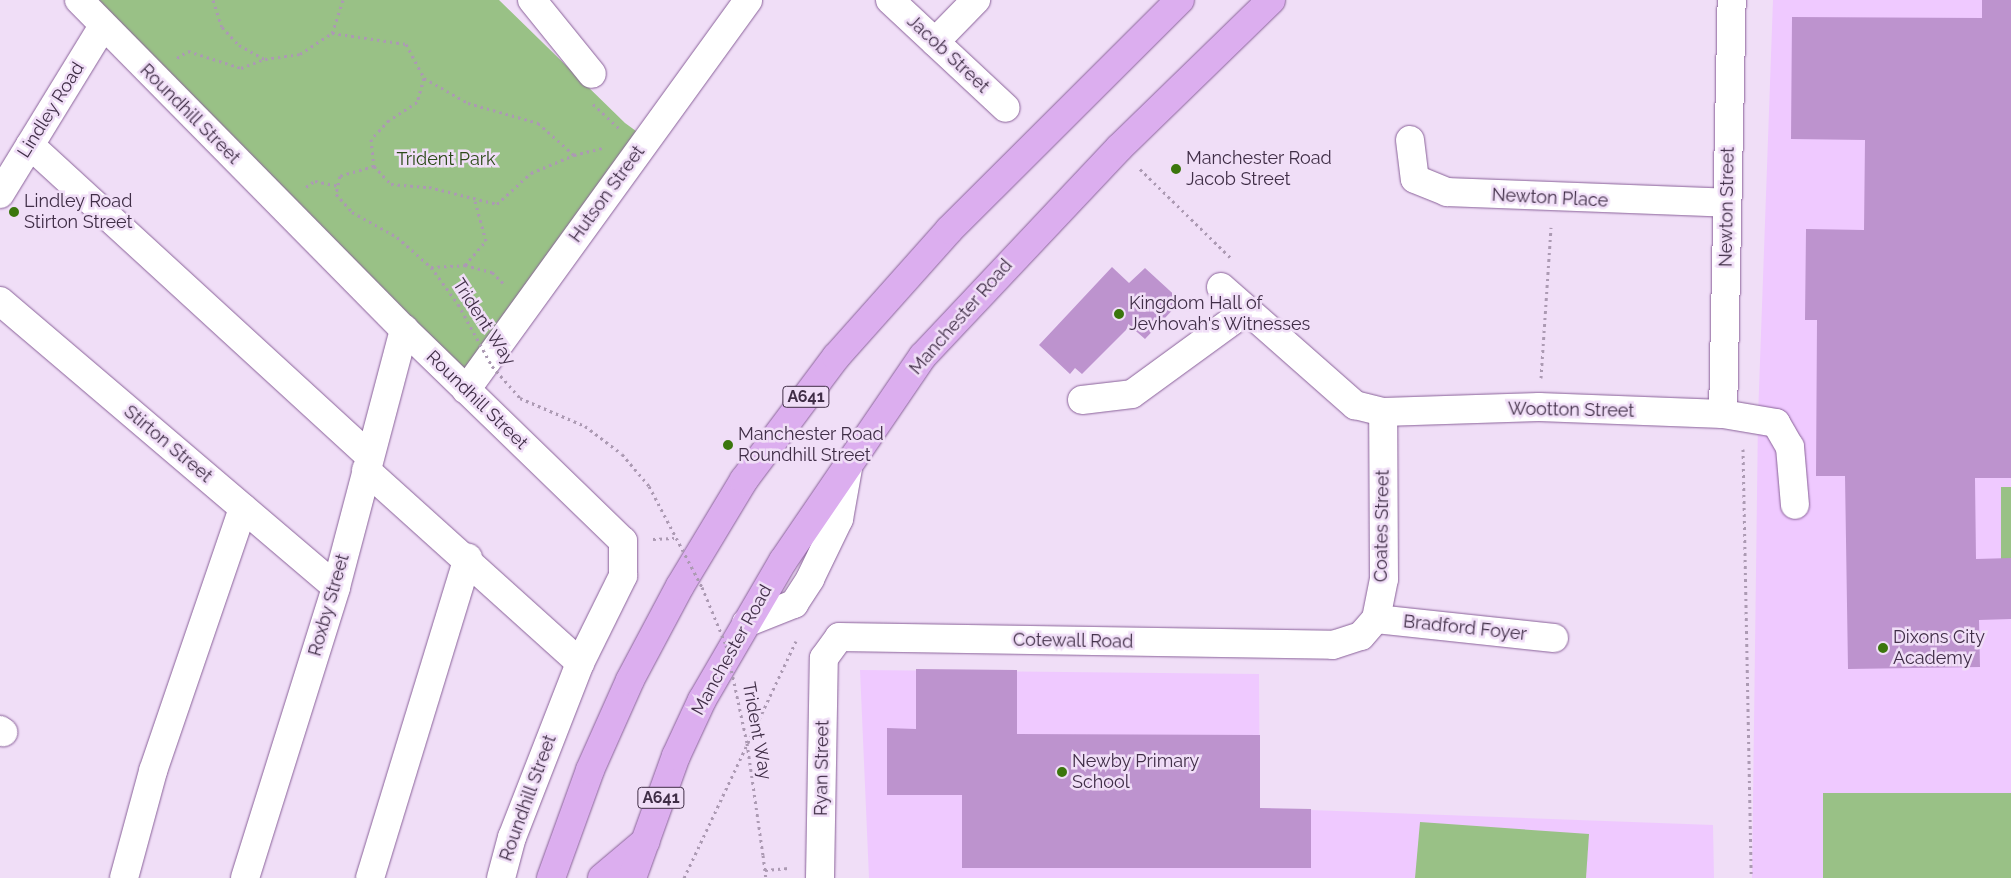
<!DOCTYPE html>
<style>
body{margin:0}
#map{position:relative;width:2011px;height:878px;overflow:hidden;background:#f0def7;font-family:Raleway,sans-serif}
div>[style]{position:absolute}
[style*='--x']{left:calc(var(--x)*1px);top:calc(var(--y)*1px);width:calc(var(--w)*1px);rotate:calc(var(--a)*1deg)}
.built>*{inset:0;background:#efc9ff}
.green>*{inset:0;background:#99c186;transform-origin:0 0}
.building>*{inset:0;background:#bd93ce}
.path>*{height:3px;margin-top:-1.5px;transform-origin:0;background:repeating-linear-gradient(90deg,#ac9ab3 0 2.5px,transparent 0 6.5px)}
.roads{filter:drop-shadow(0 0 1px #896199) drop-shadow(0 0 1px #896199)}
.minor>*{height:28px;margin:-14px;padding:0 14px;transform-origin:14px;border-radius:14px;background:#fff}
.major>*{height:28px;margin:-14px;padding:0 14px;transform-origin:14px;border-radius:14px;background:#dcaeef}
.path-bridge>*{height:3px;margin-top:-1.5px;transform-origin:0;background:repeating-linear-gradient(90deg,#ac9ab3 0 2.5px,transparent 0 6.5px)}
.dots>*{width:14px;height:14px;translate:-50% -50%;box-sizing:border-box;border:2px solid #f0def7;border-radius:50%}
span{translate:-50% -50%;white-space:nowrap;text-align:center;line-height:1.15;-webkit-text-stroke:5px #f0def7;paint-order:stroke}
.shield-label span{padding:1px 4px;background:#f0def7;border:1px solid;border-radius:4px;-webkit-text-stroke-width:0}
.shield-label{font-size:16px;color:#402e47;font-weight:700}
.street-label{font-size:18px;color:#402e47}
.park-label{font-size:18px;color:#2b4a18}
.poi-label{font-size:18px;color:#402e47}
.left{translate:0 -50%;text-align:left}
</style>
<div id="map">
<div class="built">
<div style="clip-path:polygon(1773px 0,2011px 0,2011px 878px,1752px 878px,1758px 417px)"></div>
<div style="clip-path:polygon(860px 670px,1259px 674px,1260px 808px,1713px 825px,1714px 878px,869px 878px)"></div>
</div>
<div class="green">
<div style="clip-path:polygon(79px 0,499px 0,625px 123px,647px 139px,466px 390px)"></div>
<div style="left:2001px;top:487px;width:10px;height:72px"></div>
<div style="left:2011px;top:793px;width:85px;height:188px;rotate:90deg"></div>
<div style="clip-path:polygon(1420px 822px,1589px 834px,1586px 878px,1415px 878px)"></div>
</div>
<div class="building">
<div style="clip-path:polygon(1982px 0,2011px 0,2011px 478px,1975px 478px,1976px 559px,2011px 558px,2011px 619px,1979px 620px,1980px 667px,1848px 669px,1845px 476px,1816px 476px,1817px 320px,1805px 320px,1806px 229px,1864px 230px,1865px 140px,1791px 139px,1792px 17px,1982px 18px)"></div>
<div style="clip-path:polygon(1112px 267px,1129px 283px,1145px 268px,1181px 301px,1145px 339px,1130px 326px,1082px 374px,1075px 368px,1070px 374px,1039px 345px)"></div>
<div style="clip-path:polygon(916px 669px,1017px 670px,1017px 734px,1260px 735px,1260px 808px,1311px 809px,1311px 868px,962px 868px,962px 795px,887px 795px,887px 728px,916px 729px)"></div>
</div>
<div class="path">
<div style="--x:213;--y:0;--w:28;--a:72"></div>
<div style="--x:222;--y:27;--w:25;--a:47"></div>
<div style="--x:239;--y:45;--w:29;--a:29"></div>
<div style="--x:343;--y:0;--w:35;--a:108"></div>
<div style="--x:332;--y:33;--w:75;--a:8.5"></div>
<div style="--x:406;--y:44;--w:38;--a:62"></div>
<div style="--x:424;--y:78;--w:51;--a:29.6"></div>
<div style="--x:468;--y:103;--w:73;--a:15.9"></div>
<div style="--x:538;--y:123;--w:48;--a:41.6"></div>
<div style="--x:177;--y:58;--w:13;--a:-32"></div>
<div style="--x:188;--y:51;--w:56;--a:17.8"></div>
<div style="--x:241;--y:68;--w:26;--a:-21"></div>
<div style="--x:265;--y:59;--w:35;--a:-8"></div>
<div style="--x:300;--y:54;--w:38;--a:-33"></div>
<div style="--x:424;--y:78;--w:25;--a:106"></div>
<div style="--x:417;--y:102;--w:33;--a:147"></div>
<div style="--x:389;--y:120;--w:26;--a:133"></div>
<div style="--x:371;--y:139;--w:27;--a:84"></div>
<div style="--x:374;--y:166;--w:25;--a:47"></div>
<div style="--x:391;--y:184;--w:38;--a:5"></div>
<div style="--x:429;--y:187;--w:70;--a:14"></div>
<div style="--x:497;--y:204;--w:46;--a:-42.4"></div>
<div style="--x:531;--y:173;--w:47;--a:-22.7"></div>
<div style="--x:574;--y:155;--w:29;--a:-14"></div>
<div style="--x:593;--y:104;--w:35;--a:43"></div>
<div style="--x:1140;--y:169;--w:126;--a:44.4"></div>
<div style="--x:306;--y:187;--w:11;--a:-34"></div>
<div style="--x:315;--y:181;--w:24;--a:12"></div>
<div style="--x:465;--y:265;--w:32;--a:-49"></div>
<div style="--x:486;--y:241;--w:41;--a:-105.4"></div>
<div style="--x:431;--y:267;--w:34;--a:-3"></div>
<div style="--x:465;--y:265;--w:28;--a:15"></div>
<div style="--x:492;--y:272;--w:18;--a:45"></div>
<div style="--x:1541;--y:378;--w:151;--a:-86.2"></div>
<div style="--x:1743;--y:449;--w:429;--a:88.9"></div>
<div style="--x:653;--y:539;--w:21;--a:-3"></div>
<div style="--x:763;--y:855;--w:23;--a:83"></div>
<div style="--x:765;--y:870;--w:24;--a:-5"></div>
<div style="--x:684;--y:878;--w:262;--a:-64.7"></div>
</div>
<div class="roads">
<div class="minor">
<div style="--x:79;--y:0;--w:462;--a:45.4"></div>
<div style="--x:404;--y:329;--w:305;--a:44.1"></div>
<div style="--x:623;--y:541;--w:35;--a:90"></div>
<div style="--x:623;--y:576;--w:97;--a:116.3"></div>
<div style="--x:580;--y:663;--w:187;--a:111.3"></div>
<div style="--x:512;--y:837;--w:42;--a:105"></div>
<div style="--x:532;--y:0;--w:95;--a:51"></div>
<div style="--x:890;--y:0;--w:158;--a:43"></div>
<div style="--x:935;--y:42;--w:59;--a:-45.7"></div>
<div style="--x:1410;--y:140;--w:39;--a:83"></div>
<div style="--x:1415;--y:179;--w:35;--a:22"></div>
<div style="--x:1447;--y:192;--w:280;--a:2.2"></div>
<div style="--x:30;--y:145;--w:461;--a:42.5"></div>
<div style="--x:0;--y:194;--w:197;--a:-58.5"></div>
<div style="--x:1221;--y:287;--w:179;--a:41.4"></div>
<div style="--x:1355;--y:405;--w:29;--a:14"></div>
<div style="--x:1383;--y:412;--w:156;--a:-1.8"></div>
<div style="--x:1539;--y:407;--w:184;--a:2.2"></div>
<div style="--x:1723;--y:414;--w:54;--a:9.6"></div>
<div style="--x:1776;--y:423;--w:28;--a:60"></div>
<div style="--x:1790;--y:447;--w:58;--a:85.1"></div>
<div style="--x:0;--y:301;--w:441;--a:40.4"></div>
<div style="--x:466;--y:390;--w:481;--a:-54.1"></div>
<div style="--x:1082;--y:400;--w:50;--a:-6.8"></div>
<div style="--x:1132;--y:394;--w:142;--a:-36.1"></div>
<div style="--x:1723;--y:414;--w:414;--a:-88.8"></div>
<div style="--x:366;--y:470;--w:288;--a:42"></div>
<div style="--x:1376;--y:619;--w:179;--a:6.1"></div>
<div style="--x:746;--y:623;--w:52;--a:-21.6"></div>
<div style="--x:794;--y:604;--w:30;--a:-57"></div>
<div style="--x:810;--y:579;--w:67;--a:-64.2"></div>
<div style="--x:839;--y:519;--w:57;--a:-79.9"></div>
<div style="--x:0;--y:730;--w:4;--a:34"></div>
<div style="--x:124;--y:878;--w:111;--a:-74.8"></div>
<div style="--x:153;--y:771;--w:278;--a:-71.1"></div>
<div style="--x:245;--y:878;--w:305;--a:-72.6"></div>
<div style="--x:336;--y:587;--w:267;--a:-75.2"></div>
<div style="--x:370;--y:878;--w:335;--a:-73"></div>
<div style="--x:820;--y:878;--w:220;--a:-89"></div>
<div style="--x:824;--y:658;--w:26;--a:-54"></div>
<div style="--x:839;--y:637;--w:494;--a:0.9"></div>
<div style="--x:1333;--y:645;--w:29;--a:-18"></div>
<div style="--x:1361;--y:636;--w:23;--a:-49"></div>
<div style="--x:1376;--y:619;--w:41;--a:-78.7"></div>
<div style="--x:1384;--y:579;--w:167;--a:-90.3"></div>
</div>
<div class="major">
<div style="--x:551;--y:878;--w:115;--a:-70.1"></div>
<div style="--x:590;--y:770;--w:98;--a:-66"></div>
<div style="--x:630;--y:680;--w:106;--a:-62"></div>
<div style="--x:680;--y:586;--w:124;--a:-58.9"></div>
<div style="--x:744;--y:480;--w:154;--a:-53.2"></div>
<div style="--x:836;--y:357;--w:170;--a:-48.3"></div>
<div style="--x:949;--y:230;--w:326;--a:-44.9"></div>
<div style="--x:602;--y:878;--w:57;--a:-40.1"></div>
<div style="--x:632;--y:878;--w:130;--a:-70.2"></div>
<div style="--x:676;--y:756;--w:62;--a:-65.1"></div>
<div style="--x:702;--y:700;--w:161;--a:-59.8"></div>
<div style="--x:783;--y:561;--w:248;--a:-55.7"></div>
<div style="--x:923;--y:356;--w:286;--a:-46.7"></div>
<div style="--x:1119;--y:148;--w:212;--a:-44.2"></div>
</div>
</div>
<div class="path-bridge">
<div style="--x:374;--y:166;--w:35;--a:164"></div>
<div style="--x:340;--y:176;--w:18;--a:103"></div>
<div style="--x:336;--y:194;--w:24;--a:48"></div>
<div style="--x:352;--y:212;--w:51;--a:29.1"></div>
<div style="--x:397;--y:237;--w:45;--a:41.4"></div>
<div style="--x:431;--y:267;--w:46;--a:53.9"></div>
<div style="--x:458;--y:304;--w:71;--a:61.3"></div>
<div style="--x:492;--y:366;--w:43;--a:48.8"></div>
<div style="--x:520;--y:398;--w:71;--a:23.3"></div>
<div style="--x:585;--y:426;--w:46;--a:37.1"></div>
<div style="--x:622;--y:454;--w:42;--a:49.8"></div>
<div style="--x:649;--y:486;--w:114;--a:62.3"></div>
<div style="--x:702;--y:587;--w:63;--a:67.5"></div>
<div style="--x:726;--y:645;--w:100;--a:77.9"></div>
<div style="--x:747;--y:743;--w:113;--a:81.9"></div>
</div>
<div class="dots">
<div style="left:1176px;top:169px;background:#3b760d"></div>
<div style="left:14px;top:212px;background:#3b760d"></div>
<div style="left:1119px;top:314px;background:#3b760d"></div>
<div style="left:728px;top:445px;background:#3b760d"></div>
<div style="left:1883px;top:648px;background:#3b760d"></div>
<div style="left:1062px;top:772px;background:#3b760d"></div>
</div>
<div class="shield-label">
<span style="left:806px;top:397px">A641</span>
<span style="left:661px;top:798px">A641</span>
</div>
<div class="street-label">
<span style="left:948px;top:54px;rotate:43deg">Jacob Street</span>
<span style="left:51px;top:110px;rotate:-58deg">Lindley Road</span>
<span style="left:190px;top:114px;rotate:45deg">Roundhill Street</span>
<span style="left:607px;top:194px;rotate:-54deg">Hutson Street</span>
<span style="left:1550px;top:198px;rotate:3deg">Newton Place</span>
<span style="left:1727px;top:207px;rotate:-89deg">Newton Street</span>
<span style="left:961px;top:317px;rotate:-49deg">Manchester Road</span>
<span style="left:484px;top:322px;rotate:57deg">Trident Way</span>
<span style="left:477px;top:400px;rotate:44deg">Roundhill Street</span>
<span style="left:1571px;top:410px;rotate:1deg">Wootton Street</span>
<span style="left:168px;top:444px;rotate:40deg">Stirton Street</span>
<span style="left:1382px;top:526px;rotate:-89deg">Coates Street</span>
<span style="left:329px;top:605px;rotate:-74deg">Roxby Street</span>
<span style="left:1465px;top:628px;rotate:6deg">Bradford Foyer</span>
<span style="left:1073px;top:641px;rotate:1deg">Cotewall Road</span>
<span style="left:732px;top:650px;rotate:-61deg">Manchester Road</span>
<span style="left:757px;top:731px;rotate:80deg">Trident Way</span>
<span style="left:822px;top:768px;rotate:-89deg">Ryan Street</span>
<span style="left:528px;top:798px;rotate:-70deg">Roundhill Street</span>
</div>
<div class="park-label">
<span style="left:446px;top:159px">Trident Park</span>
</div>
<div class="poi-label">
<span class="left" style="left:1186px;top:169px">Manchester Road<br>Jacob Street</span>
<span class="left" style="left:24px;top:212px">Lindley Road<br>Stirton Street</span>
<span class="left" style="left:1129px;top:314px">Kingdom Hall of<br>Jevhovah's Witnesses</span>
<span class="left" style="left:738px;top:445px">Manchester Road<br>Roundhill Street</span>
<span class="left" style="left:1893px;top:648px">Dixons City<br>Academy</span>
<span class="left" style="left:1072px;top:772px">Newby Primary<br>School</span>
</div>
</div>
